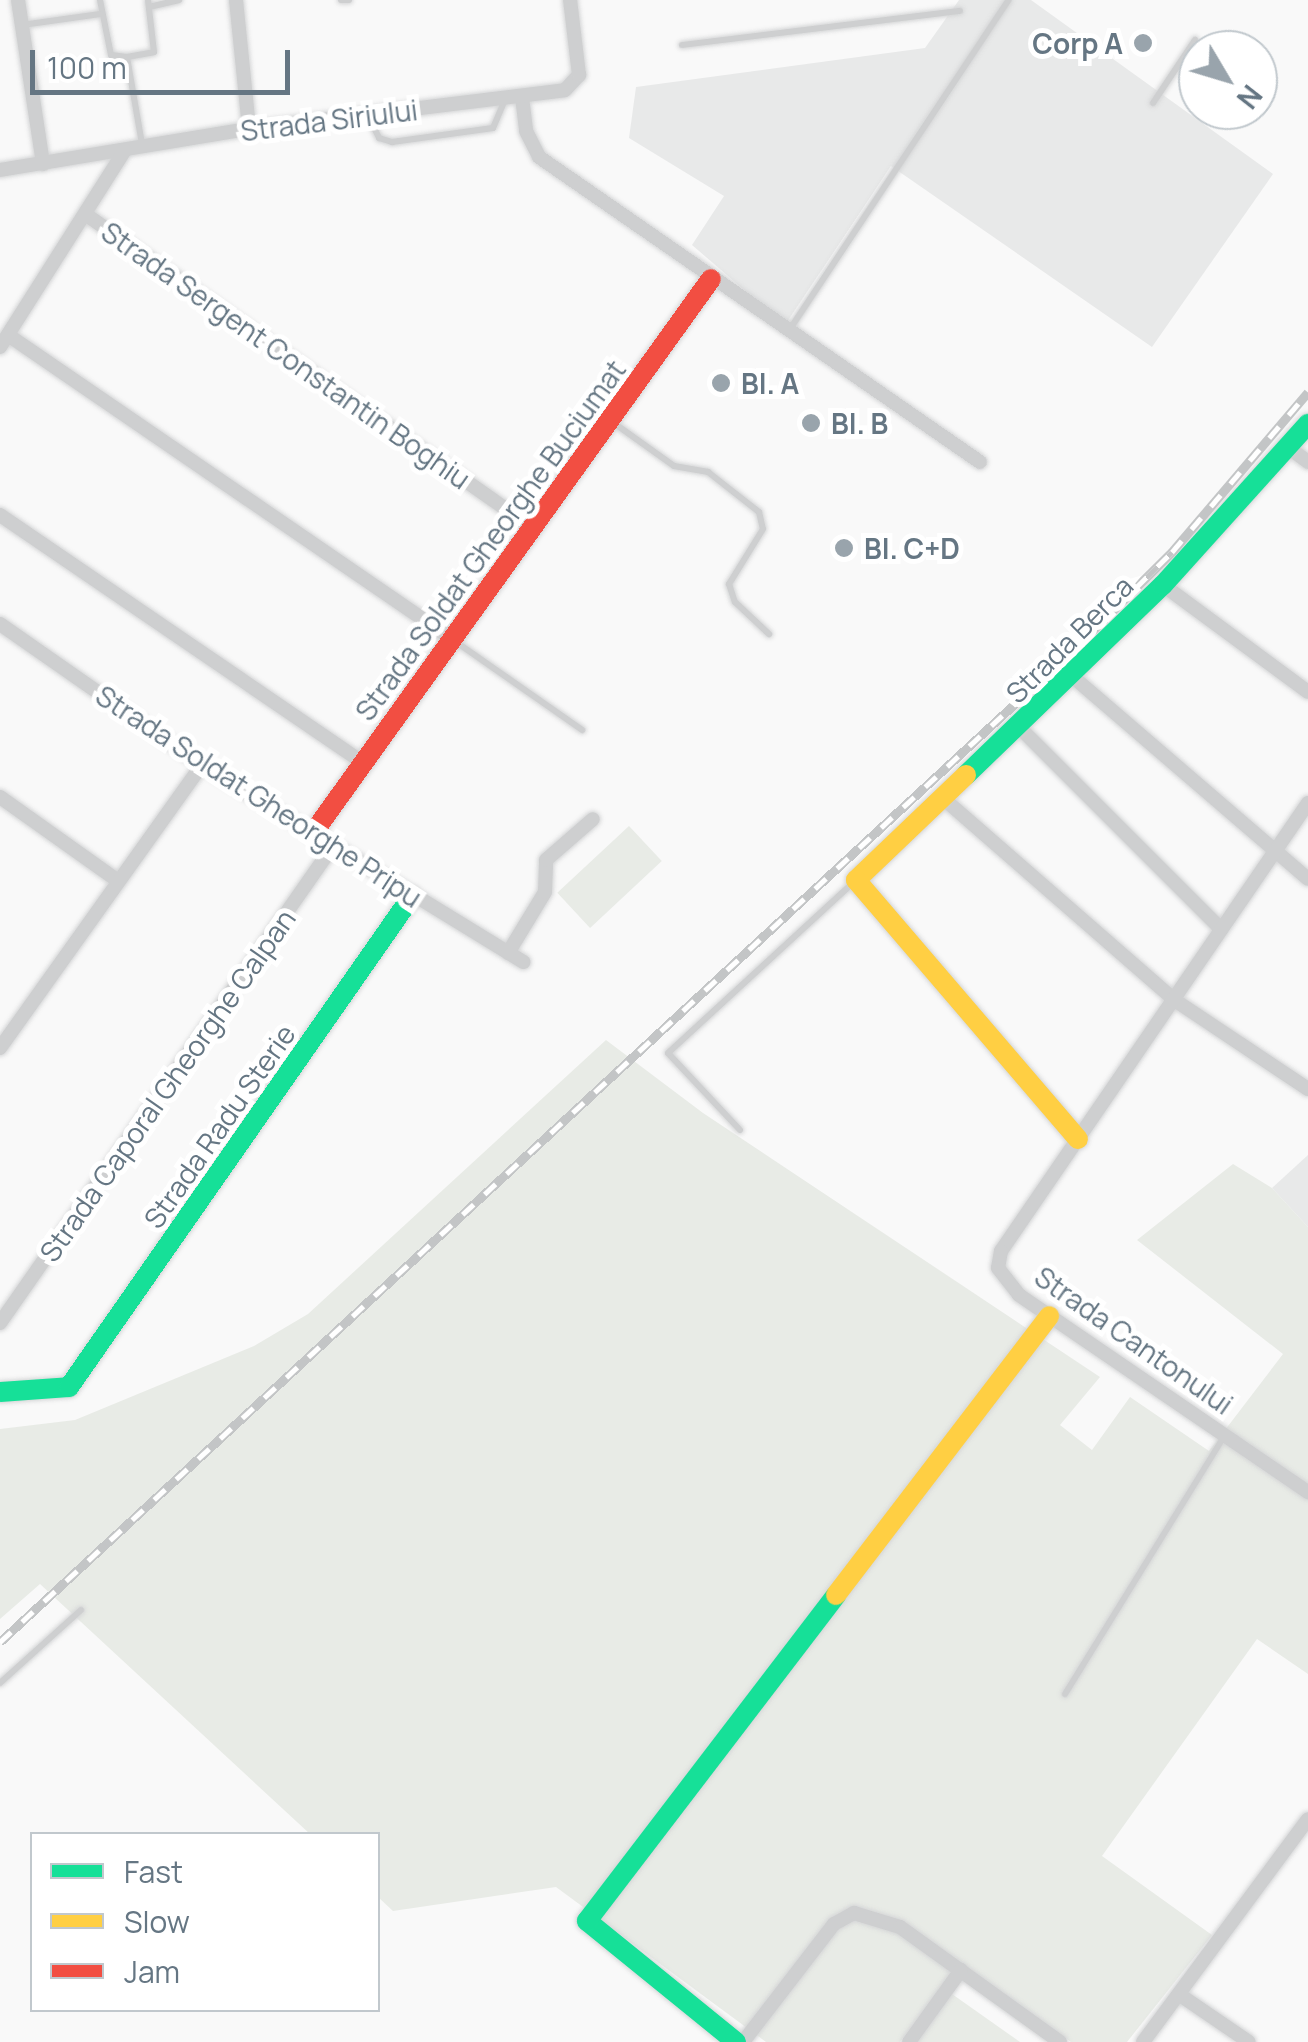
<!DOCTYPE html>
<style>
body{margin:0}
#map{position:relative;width:1308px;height:2042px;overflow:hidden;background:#f9f9f9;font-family:Manrope,sans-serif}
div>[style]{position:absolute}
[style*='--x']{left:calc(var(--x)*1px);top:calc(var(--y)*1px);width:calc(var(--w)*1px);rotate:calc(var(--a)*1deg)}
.built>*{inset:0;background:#e8e9e9}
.green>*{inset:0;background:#e8ebe6;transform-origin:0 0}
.roads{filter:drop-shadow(0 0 2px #d5d6d7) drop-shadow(0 0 2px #d5d6d7)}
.lane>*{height:6px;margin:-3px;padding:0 3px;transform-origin:3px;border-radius:3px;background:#cecfd0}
.street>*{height:14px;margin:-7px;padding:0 7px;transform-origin:7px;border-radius:7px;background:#cecfd0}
.fast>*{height:20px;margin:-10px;padding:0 10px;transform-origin:10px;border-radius:10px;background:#16e098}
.slow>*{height:20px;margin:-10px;padding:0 10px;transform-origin:10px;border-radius:10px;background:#ffcf43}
.jam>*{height:20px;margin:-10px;padding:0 10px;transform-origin:10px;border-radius:10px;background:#f24e42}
.rail>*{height:9px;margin-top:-4.5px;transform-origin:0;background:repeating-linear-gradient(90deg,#fff 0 15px,#c3c5c6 0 30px);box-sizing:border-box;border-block:2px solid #c3c5c6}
.dots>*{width:28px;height:28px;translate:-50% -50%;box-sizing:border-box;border:5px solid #fff;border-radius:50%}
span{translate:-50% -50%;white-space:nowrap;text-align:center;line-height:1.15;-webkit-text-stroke:10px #fff;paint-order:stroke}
.poi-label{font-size:28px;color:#657683;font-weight:700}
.right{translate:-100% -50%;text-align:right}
.left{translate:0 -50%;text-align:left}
.street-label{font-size:28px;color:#657683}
.legend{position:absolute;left:30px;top:1832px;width:350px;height:180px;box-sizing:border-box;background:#fff;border:2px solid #c1c8cd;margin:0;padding:12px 18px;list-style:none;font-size:30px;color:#657683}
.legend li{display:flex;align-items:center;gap:20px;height:50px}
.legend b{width:50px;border:2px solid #c1c8cd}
.north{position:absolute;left:1178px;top:30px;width:100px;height:100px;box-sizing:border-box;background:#fff;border:2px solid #c1c8cd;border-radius:50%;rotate:128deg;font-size:28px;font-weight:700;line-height:40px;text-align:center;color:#657683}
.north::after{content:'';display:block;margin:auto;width:35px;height:45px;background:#99a4ac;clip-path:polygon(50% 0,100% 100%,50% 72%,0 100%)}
.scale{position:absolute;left:30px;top:50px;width:260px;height:45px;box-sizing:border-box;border:5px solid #657683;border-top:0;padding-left:12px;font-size:30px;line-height:35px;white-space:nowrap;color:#657683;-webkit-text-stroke:8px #fff;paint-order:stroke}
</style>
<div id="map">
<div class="built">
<div style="clip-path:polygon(959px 0,1031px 0,1273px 174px,1152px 347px,891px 166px,785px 325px,692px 245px,724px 196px,629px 138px,636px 87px,925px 48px)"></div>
<div style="clip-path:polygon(1308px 1155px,1308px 1227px,1272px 1188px)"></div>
</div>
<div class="green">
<div style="left:629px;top:826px;width:48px;height:98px;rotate:47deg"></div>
<div style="clip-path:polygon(606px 1040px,703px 1113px,1100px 1377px,1060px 1425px,1092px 1450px,1130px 1397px,1209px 1451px,1283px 1354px,1137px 1240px,1233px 1164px,1272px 1188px,1308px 1227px,1308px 1674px,1257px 1639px,1102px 1856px,1212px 1935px,1127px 2042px,1071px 2042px,959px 1962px,900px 2042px,766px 2042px,556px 1887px,393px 1911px,378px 1897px,378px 1834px,310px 1834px,40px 1584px,0 1619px,0 1429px,75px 1420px,254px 1346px,308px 1314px)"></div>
<div style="clip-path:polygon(952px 1994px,1020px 2042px,917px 2042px)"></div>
</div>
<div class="roads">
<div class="lane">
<div style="--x:100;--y:0;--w:56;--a:78.7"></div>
<div style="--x:111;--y:55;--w:16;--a:7"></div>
<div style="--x:341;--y:0;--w:8;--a:0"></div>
<div style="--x:149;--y:7;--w:31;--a:-13"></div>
<div style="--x:22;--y:25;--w:79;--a:-8"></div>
<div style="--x:682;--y:45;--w:280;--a:-7"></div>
<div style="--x:1153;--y:103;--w:76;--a:-56.3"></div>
<div style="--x:368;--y:116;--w:25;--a:63"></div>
<div style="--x:379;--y:138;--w:14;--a:17"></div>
<div style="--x:392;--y:142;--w:102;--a:-7.9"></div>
<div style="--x:493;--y:128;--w:30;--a:-67"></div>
<div style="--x:142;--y:144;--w:88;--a:-99.8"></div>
<div style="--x:127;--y:57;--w:27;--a:-10"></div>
<div style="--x:154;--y:52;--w:52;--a:-96.6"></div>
<div style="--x:790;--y:329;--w:395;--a:-56.4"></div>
<div style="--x:611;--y:421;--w:77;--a:35.5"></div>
<div style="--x:674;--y:466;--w:35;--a:10"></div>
<div style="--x:708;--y:472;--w:65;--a:38.1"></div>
<div style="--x:759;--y:512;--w:17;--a:77"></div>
<div style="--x:763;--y:529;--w:65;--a:121.7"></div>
<div style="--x:729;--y:584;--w:19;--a:72"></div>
<div style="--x:735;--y:602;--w:47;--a:43.3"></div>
<div style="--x:456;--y:642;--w:154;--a:34.9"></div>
<div style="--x:740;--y:1130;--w:105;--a:-133.1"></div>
<div style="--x:668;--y:1053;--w:254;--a:-42.6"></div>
<div style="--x:0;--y:1683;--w:109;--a:-42"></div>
<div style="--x:1065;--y:1694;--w:302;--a:-58.3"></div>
</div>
<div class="street">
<div style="--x:18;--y:0;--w:166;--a:81.3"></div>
<div style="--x:236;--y:0;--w:130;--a:84.2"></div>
<div style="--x:522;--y:97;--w:34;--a:83"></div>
<div style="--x:526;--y:131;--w:29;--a:63"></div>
<div style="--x:539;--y:157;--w:536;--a:34.67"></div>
<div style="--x:0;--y:170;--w:252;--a:-9.4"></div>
<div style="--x:249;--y:129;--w:318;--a:-7"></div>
<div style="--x:565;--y:90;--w:21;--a:-47"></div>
<div style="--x:579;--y:75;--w:76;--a:-96.8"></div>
<div style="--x:88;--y:216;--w:543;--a:35.04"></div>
<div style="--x:8;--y:335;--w:538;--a:34.4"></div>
<div style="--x:0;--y:347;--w:233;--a:-57.6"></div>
<div style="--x:1289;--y:448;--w:24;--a:36"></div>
<div style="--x:0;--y:515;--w:440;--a:34.3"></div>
<div style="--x:1163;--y:585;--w:180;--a:36.4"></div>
<div style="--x:0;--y:624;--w:246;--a:34.9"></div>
<div style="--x:202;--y:765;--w:377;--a:31.5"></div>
<div style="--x:1072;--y:676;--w:311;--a:40.7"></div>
<div style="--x:1019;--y:727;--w:286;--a:45"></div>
<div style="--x:0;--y:797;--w:145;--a:35.4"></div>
<div style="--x:944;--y:799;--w:304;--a:41.1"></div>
<div style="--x:1173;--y:999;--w:162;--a:33.7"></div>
<div style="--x:1308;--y:803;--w:543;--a:124.42"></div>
<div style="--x:1001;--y:1251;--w:17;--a:100"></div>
<div style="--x:998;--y:1268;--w:34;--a:52"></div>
<div style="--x:1019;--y:1295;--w:350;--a:34.3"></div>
<div style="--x:508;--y:953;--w:71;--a:-58.8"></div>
<div style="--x:545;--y:892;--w:32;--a:-88"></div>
<div style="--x:546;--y:860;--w:62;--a:-41.1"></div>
<div style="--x:0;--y:1048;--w:348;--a:-54.5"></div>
<div style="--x:0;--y:1323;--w:582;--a:-55.08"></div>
<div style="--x:1180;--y:1995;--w:83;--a:34.3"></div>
<div style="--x:743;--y:2042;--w:149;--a:-52.4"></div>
<div style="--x:834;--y:1924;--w:23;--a:-29"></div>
<div style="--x:854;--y:1913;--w:48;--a:16.9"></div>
<div style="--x:900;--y:1927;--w:197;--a:35.7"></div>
<div style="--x:909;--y:2042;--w:89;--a:-54.2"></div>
<div style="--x:1143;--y:2042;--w:277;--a:-53.5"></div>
</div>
<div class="fast">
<div style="--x:966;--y:775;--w:274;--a:-44"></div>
<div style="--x:1163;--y:585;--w:217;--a:-48"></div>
<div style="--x:0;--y:1392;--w:69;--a:-4.1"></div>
<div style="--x:69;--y:1387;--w:599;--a:-55.06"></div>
<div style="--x:736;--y:2042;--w:192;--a:-140.9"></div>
<div style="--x:587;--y:1921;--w:410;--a:-52.6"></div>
</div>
<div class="slow">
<div style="--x:966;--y:775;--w:152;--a:136.3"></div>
<div style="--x:856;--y:880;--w:341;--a:49.4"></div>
<div style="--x:836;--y:1595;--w:351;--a:-52.6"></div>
</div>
<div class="jam">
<div style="--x:313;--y:833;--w:682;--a:-54.31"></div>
</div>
</div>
<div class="rail">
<div style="--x:0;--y:1642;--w:1460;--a:-42.75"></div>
<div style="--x:1072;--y:651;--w:141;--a:-44.7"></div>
<div style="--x:1172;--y:552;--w:210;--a:-49.6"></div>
</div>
<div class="dots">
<div style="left:1143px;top:43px;background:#99a4ac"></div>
<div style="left:721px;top:383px;background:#99a4ac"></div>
<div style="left:811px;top:423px;background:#99a4ac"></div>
<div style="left:844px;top:548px;background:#99a4ac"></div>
</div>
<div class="poi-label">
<span class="right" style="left:1123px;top:43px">Corp A</span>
<span class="left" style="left:741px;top:383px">Bl. A</span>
<span class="left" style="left:831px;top:423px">Bl. B</span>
<span class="left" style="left:864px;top:548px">Bl. C+D</span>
</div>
<div class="street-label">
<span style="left:329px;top:120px;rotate:-7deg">Strada Siriului</span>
<span style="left:286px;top:355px;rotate:35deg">Strada Sergent Constantin Boghiu</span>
<span style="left:490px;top:540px;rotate:-54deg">Strada Soldat Gheorghe Buciumat</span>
<span style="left:1069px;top:639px;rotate:-45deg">Strada Berca</span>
<span style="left:259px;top:796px;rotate:33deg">Strada Soldat Gheorghe Pripu</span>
<span style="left:167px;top:1085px;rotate:-55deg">Strada Caporal Gheorghe Calpan</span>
<span style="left:219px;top:1126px;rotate:-55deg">Strada Radu Sterie</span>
<span style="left:1134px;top:1340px;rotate:35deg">Strada Cantonului</span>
</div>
<ul class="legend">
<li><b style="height:12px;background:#16e098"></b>Fast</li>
<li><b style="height:12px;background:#ffcf43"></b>Slow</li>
<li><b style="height:12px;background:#f24e42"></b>Jam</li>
</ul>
<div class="north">N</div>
<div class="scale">100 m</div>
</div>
